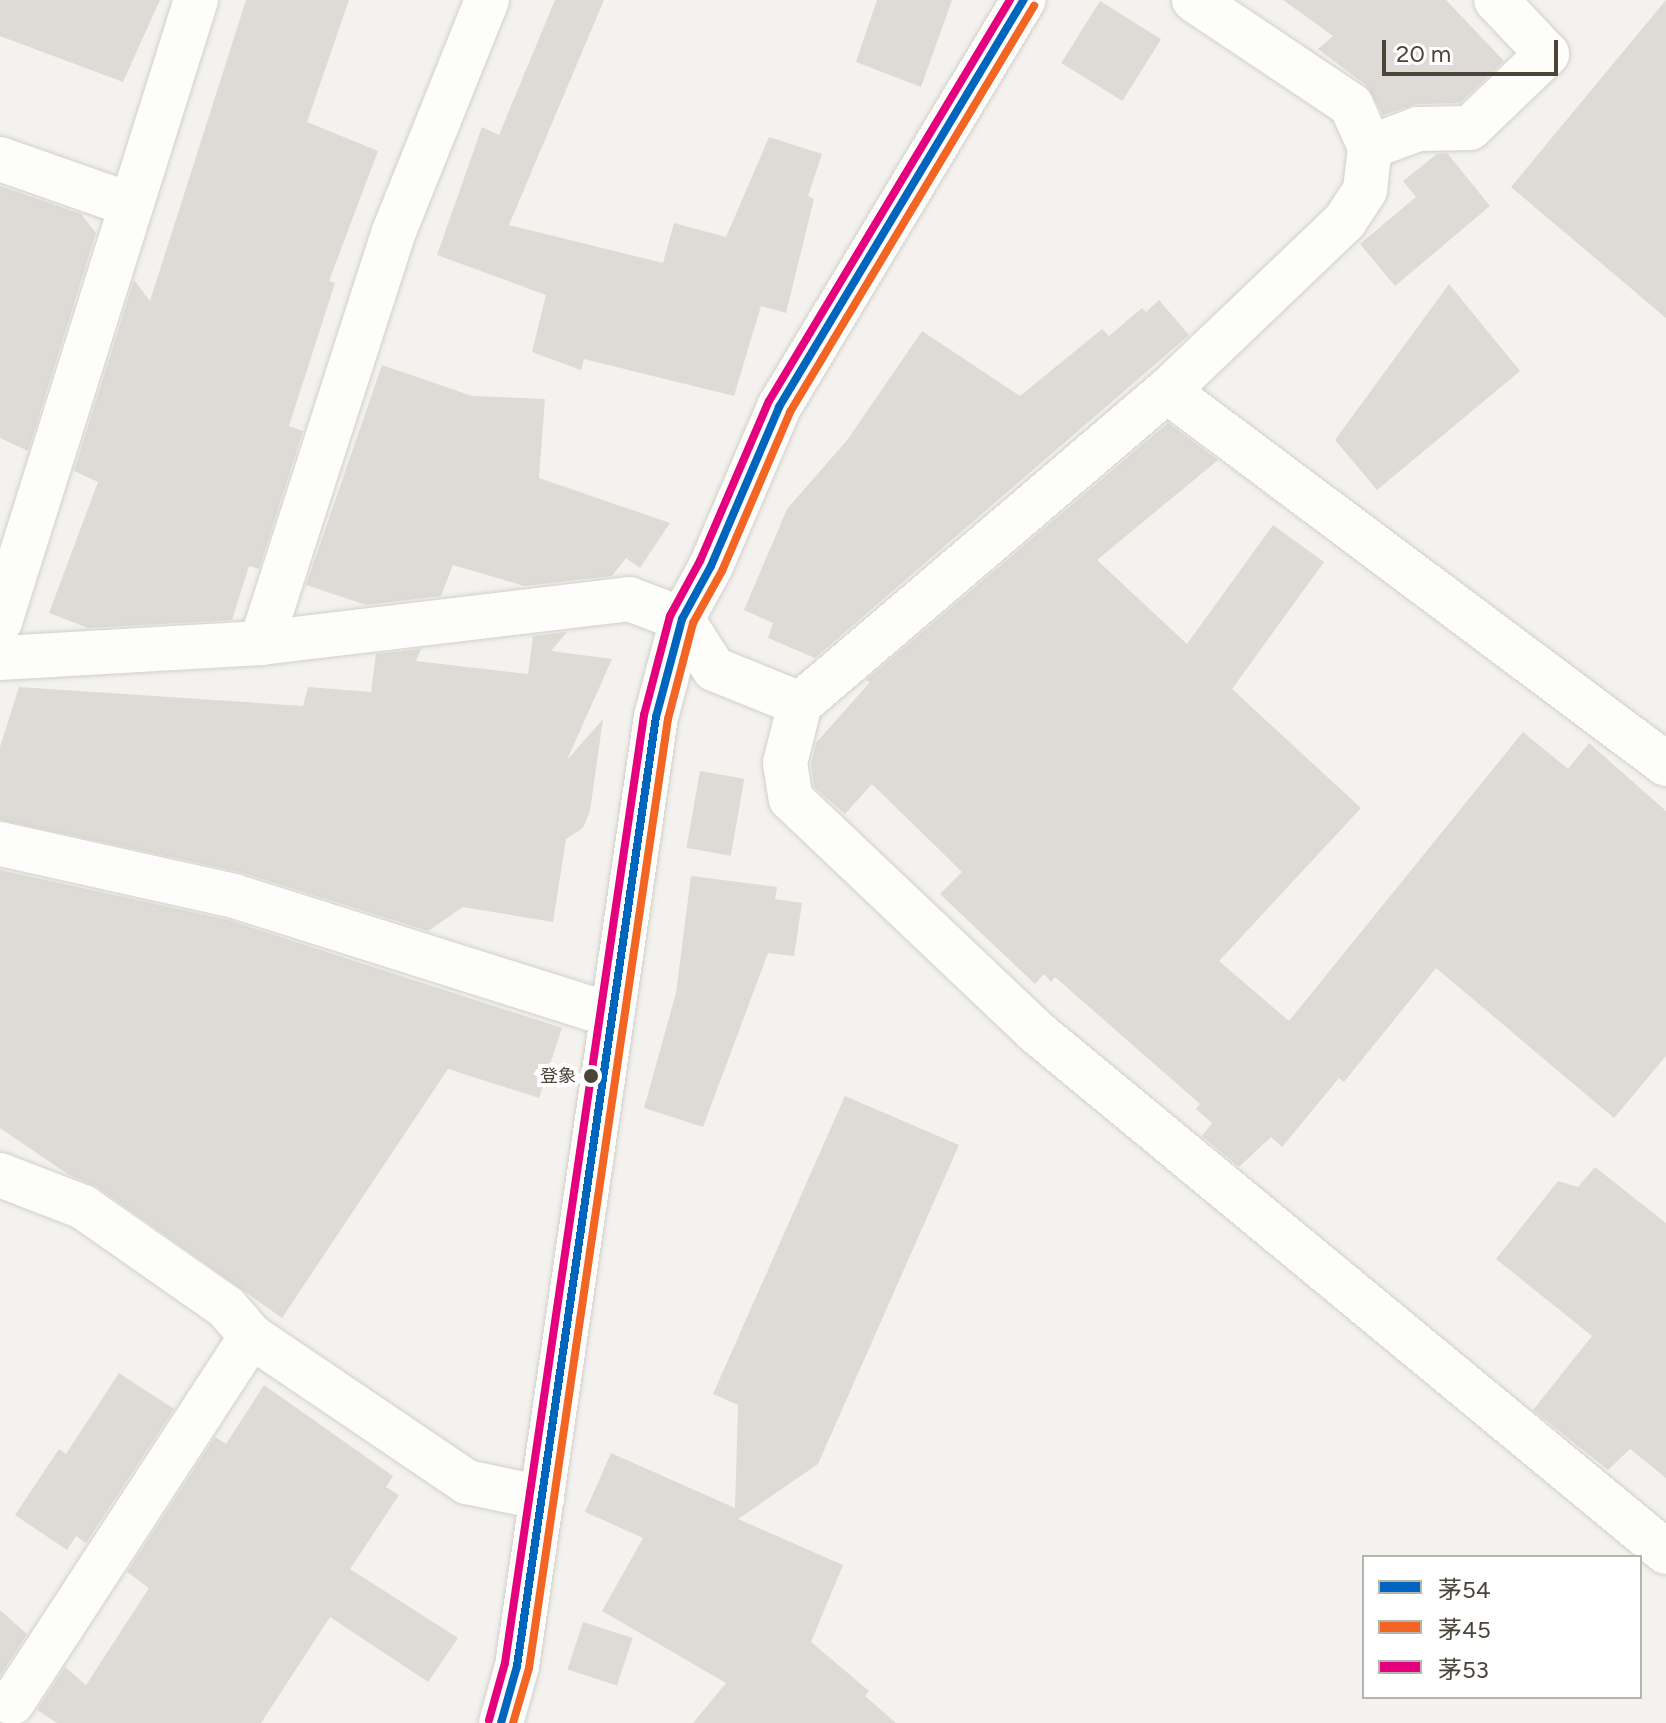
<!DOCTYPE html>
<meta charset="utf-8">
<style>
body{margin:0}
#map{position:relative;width:1666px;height:1723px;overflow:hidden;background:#f4f2ee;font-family:Figtree,"Noto Sans JP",sans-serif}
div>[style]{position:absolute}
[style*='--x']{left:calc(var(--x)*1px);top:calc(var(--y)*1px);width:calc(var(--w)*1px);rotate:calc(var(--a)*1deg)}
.building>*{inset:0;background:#dedbd6;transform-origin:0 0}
.roads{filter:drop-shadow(0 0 2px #d2d0cb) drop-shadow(0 0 2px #d2d0cb)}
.minor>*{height:44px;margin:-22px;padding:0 22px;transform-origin:22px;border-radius:22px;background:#fdfdfc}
.bus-1>*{height:8px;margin:-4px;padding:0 4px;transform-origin:4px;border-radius:4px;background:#0065bd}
.bus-2>*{height:8px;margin:-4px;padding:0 4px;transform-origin:4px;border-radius:4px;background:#f26522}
.bus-3>*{height:8px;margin:-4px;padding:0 4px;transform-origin:4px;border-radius:4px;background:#e5007d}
.dots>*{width:22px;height:22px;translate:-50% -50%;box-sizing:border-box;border:4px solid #fff;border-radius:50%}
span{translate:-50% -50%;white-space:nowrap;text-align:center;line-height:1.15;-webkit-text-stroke:8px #fff;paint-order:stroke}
.bus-label{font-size:18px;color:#4b4439}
.right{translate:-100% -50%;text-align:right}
.legend{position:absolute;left:1362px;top:1555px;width:280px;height:144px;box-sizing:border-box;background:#fff;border:2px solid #b7b4b0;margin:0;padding:10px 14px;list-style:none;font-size:24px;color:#4b4439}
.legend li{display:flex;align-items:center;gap:16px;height:40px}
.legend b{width:40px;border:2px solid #b7b4b0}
.scale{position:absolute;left:1382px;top:40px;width:176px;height:36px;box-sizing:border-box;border:4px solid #4b4439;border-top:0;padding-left:10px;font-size:24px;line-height:28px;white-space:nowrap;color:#4b4439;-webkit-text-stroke:6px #fff;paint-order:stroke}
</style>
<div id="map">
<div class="building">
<div style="clip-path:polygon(0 0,160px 0,123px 82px,0 36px)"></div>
<div style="clip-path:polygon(246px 0,349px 0,307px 122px,378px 151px,329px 281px,335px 283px,289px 426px,303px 431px,259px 569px,249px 566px,232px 620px,88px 628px,49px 613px,98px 482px,74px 471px,134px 280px,150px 301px)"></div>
<div style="clip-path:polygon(555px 0,604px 0,509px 225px,663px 263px,674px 223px,726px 237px,769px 137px,822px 154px,808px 196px,814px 199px,786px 313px,761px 306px,734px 396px,584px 359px,581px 370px,532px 352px,546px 295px,437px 255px,482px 127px,499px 135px)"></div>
<div style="clip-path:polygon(877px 0,952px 0,921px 87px,856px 62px)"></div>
<div style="clip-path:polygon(1283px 0,1446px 0,1504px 61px,1460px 103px,1417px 104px,1383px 115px,1366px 85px,1318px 49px,1333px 36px)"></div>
<div style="clip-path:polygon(1666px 0,1666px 318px,1511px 187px)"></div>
<div style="left:1100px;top:1px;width:72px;height:73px;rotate:32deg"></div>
<div style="clip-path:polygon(1447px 153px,1490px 206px,1395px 286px,1360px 244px,1416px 197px,1403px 181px,1437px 154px)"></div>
<div style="clip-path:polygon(0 186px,81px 214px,96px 233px,28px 451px,0 438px)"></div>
<div style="clip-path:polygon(1449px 284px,1520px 371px,1377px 490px,1335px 440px)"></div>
<div style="clip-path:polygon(1159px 300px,1189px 335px,815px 658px,768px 638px,773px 623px,744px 610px,787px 509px,848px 439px,922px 331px,1020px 396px,1102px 329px,1109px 336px,1142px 308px,1146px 312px)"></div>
<div style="clip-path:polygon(382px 365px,472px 396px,545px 399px,539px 478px,670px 523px,640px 568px,626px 558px,612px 576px,524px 586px,453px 565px,441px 596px,366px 605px,306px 585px)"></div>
<div style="clip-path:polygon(1168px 423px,1218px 460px,1097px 560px,1187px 644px,1273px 525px,1324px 562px,1232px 689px,1361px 808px,1219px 961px,1289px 1021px,1523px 732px,1568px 769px,1589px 743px,1666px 811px,1666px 1056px,1614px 1118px,1436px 968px,1344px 1082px,1339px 1078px,1282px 1147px,1271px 1137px,1239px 1167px,1202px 1136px,1212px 1123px,1196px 1109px,1200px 1104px,1055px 977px,1051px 982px,1044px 974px,1035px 984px,940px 894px,962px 872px,872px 784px,845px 814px,814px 787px,811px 764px,816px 743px,870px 682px,866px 680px)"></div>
<div style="clip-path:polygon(567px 632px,551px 651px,612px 659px,567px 760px,603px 719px,590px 811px,583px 828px,566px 839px,553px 922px,463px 907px,428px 931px,240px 872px,0 820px,0 747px,19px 687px,303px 706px,308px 687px,371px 692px,376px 654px,421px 649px,416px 661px,528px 674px,533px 636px)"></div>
<div style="left:700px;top:771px;width:45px;height:78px;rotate:10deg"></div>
<div style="clip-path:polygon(0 870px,228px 920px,562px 1028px,539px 1098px,448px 1069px,282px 1318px,97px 1187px,69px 1175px,0 1128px)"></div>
<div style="clip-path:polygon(691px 876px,777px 887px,775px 899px,802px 903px,794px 956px,768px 953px,703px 1127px,644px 1108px,676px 993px)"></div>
<div style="clip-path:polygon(845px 1096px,959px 1145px,818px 1464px,738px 1519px,843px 1565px,811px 1642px,869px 1691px,865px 1696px,896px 1723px,693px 1723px,726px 1683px,602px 1611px,643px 1538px,585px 1512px,611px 1453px,735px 1508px,738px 1405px,713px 1394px)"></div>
<div style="clip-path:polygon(1595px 1167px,1666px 1223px,1666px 1478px,1630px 1449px,1608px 1470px,1533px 1410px,1592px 1336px,1496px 1259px,1558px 1181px,1578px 1187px)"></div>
<div style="clip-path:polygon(119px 1373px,174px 1409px,86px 1543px,76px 1536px,67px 1550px,15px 1515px,59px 1449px,66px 1454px)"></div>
<div style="clip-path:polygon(264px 1385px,393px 1476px,386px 1487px,399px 1495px,350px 1569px,458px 1638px,428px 1682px,330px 1617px,261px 1723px,57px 1723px,37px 1710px,65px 1667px,86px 1685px,149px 1588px,127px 1572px,215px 1437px,226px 1444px)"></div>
<div style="clip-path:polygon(0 1610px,27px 1634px,0 1676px)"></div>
<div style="left:583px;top:1622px;width:52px;height:50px;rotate:18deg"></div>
</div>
<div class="roads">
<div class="minor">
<div style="--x:1370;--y:147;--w:51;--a:-20.6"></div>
<div style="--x:1418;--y:129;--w:52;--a:-1.1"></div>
<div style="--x:1470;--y:128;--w:107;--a:-43.9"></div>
<div style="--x:1547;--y:54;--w:74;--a:-133.4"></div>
<div style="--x:0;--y:159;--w:139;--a:19.3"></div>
<div style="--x:1167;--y:391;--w:623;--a:36.78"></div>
<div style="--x:0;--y:622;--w:652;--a:-72.51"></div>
<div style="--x:261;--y:643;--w:430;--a:-72.1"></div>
<div style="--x:393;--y:234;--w:252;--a:-68.1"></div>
<div style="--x:0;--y:658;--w:261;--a:-3.3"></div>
<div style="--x:261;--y:643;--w:371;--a:-6.8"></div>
<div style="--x:629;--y:599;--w:57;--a:20.7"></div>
<div style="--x:682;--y:619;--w:59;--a:57.4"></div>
<div style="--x:714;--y:669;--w:93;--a:22.1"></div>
<div style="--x:800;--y:704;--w:61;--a:104.3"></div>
<div style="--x:785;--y:763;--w:36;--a:81"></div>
<div style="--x:791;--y:799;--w:335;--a:43.5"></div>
<div style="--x:1034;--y:1030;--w:820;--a:39.55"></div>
<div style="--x:800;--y:704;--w:482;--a:-40.5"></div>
<div style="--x:1167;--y:391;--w:246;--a:-43.7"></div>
<div style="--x:1345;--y:221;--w:37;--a:-57"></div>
<div style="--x:1365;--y:190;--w:43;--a:-83.4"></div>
<div style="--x:1370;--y:147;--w:46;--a:-114.3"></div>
<div style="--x:1351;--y:105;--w:189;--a:-146.2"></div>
<div style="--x:0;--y:844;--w:240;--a:12.5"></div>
<div style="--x:234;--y:896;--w:396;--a:17.5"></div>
<div style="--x:0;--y:1175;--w:89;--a:21.1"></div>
<div style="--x:83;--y:1207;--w:174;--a:35"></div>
<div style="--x:226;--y:1307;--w:38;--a:49"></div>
<div style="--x:251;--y:1336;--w:261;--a:34.1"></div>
<div style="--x:467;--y:1482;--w:77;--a:12"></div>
<div style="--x:12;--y:1703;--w:438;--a:-56.9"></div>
<div style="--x:501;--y:1723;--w:59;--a:-74.3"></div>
<div style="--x:517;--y:1666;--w:959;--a:-81.67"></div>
<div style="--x:656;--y:717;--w:101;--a:-75.1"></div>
<div style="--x:682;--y:619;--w:60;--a:-61.3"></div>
<div style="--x:711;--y:566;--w:173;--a:-66.8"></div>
<div style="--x:779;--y:407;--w:475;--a:-59"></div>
</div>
</div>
<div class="bus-1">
<div style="--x:501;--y:1723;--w:59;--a:-74.3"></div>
<div style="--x:517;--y:1666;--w:959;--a:-81.67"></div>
<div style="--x:656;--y:717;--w:101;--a:-75.1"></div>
<div style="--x:682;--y:619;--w:60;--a:-61.3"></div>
<div style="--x:711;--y:566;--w:173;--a:-66.8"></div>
<div style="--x:779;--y:407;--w:475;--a:-59"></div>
</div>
<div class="bus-2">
<div style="--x:513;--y:1723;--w:57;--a:-73.8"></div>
<div style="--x:529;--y:1668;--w:959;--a:-81.67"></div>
<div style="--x:668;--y:719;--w:99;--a:-75.4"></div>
<div style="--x:693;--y:623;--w:60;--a:-60.9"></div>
<div style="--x:722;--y:571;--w:173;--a:-66.8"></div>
<div style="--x:790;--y:412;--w:474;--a:-59"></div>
</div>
<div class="bus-3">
<div style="--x:489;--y:1720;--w:59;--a:-74.3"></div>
<div style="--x:505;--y:1663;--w:958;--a:-81.66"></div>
<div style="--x:644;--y:715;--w:102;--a:-75.3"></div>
<div style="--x:670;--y:616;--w:63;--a:-61.4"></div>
<div style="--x:700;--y:561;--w:174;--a:-66.7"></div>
<div style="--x:769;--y:401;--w:468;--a:-59"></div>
</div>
<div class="dots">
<div style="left:591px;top:1076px;background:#4b4439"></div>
</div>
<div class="bus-label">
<span class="right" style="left:576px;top:1076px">登象</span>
</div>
<ul class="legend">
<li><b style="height:10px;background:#0065bd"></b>茅54</li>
<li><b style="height:10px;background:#f26522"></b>茅45</li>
<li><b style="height:10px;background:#e5007d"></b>茅53</li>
</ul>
<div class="scale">20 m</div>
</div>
